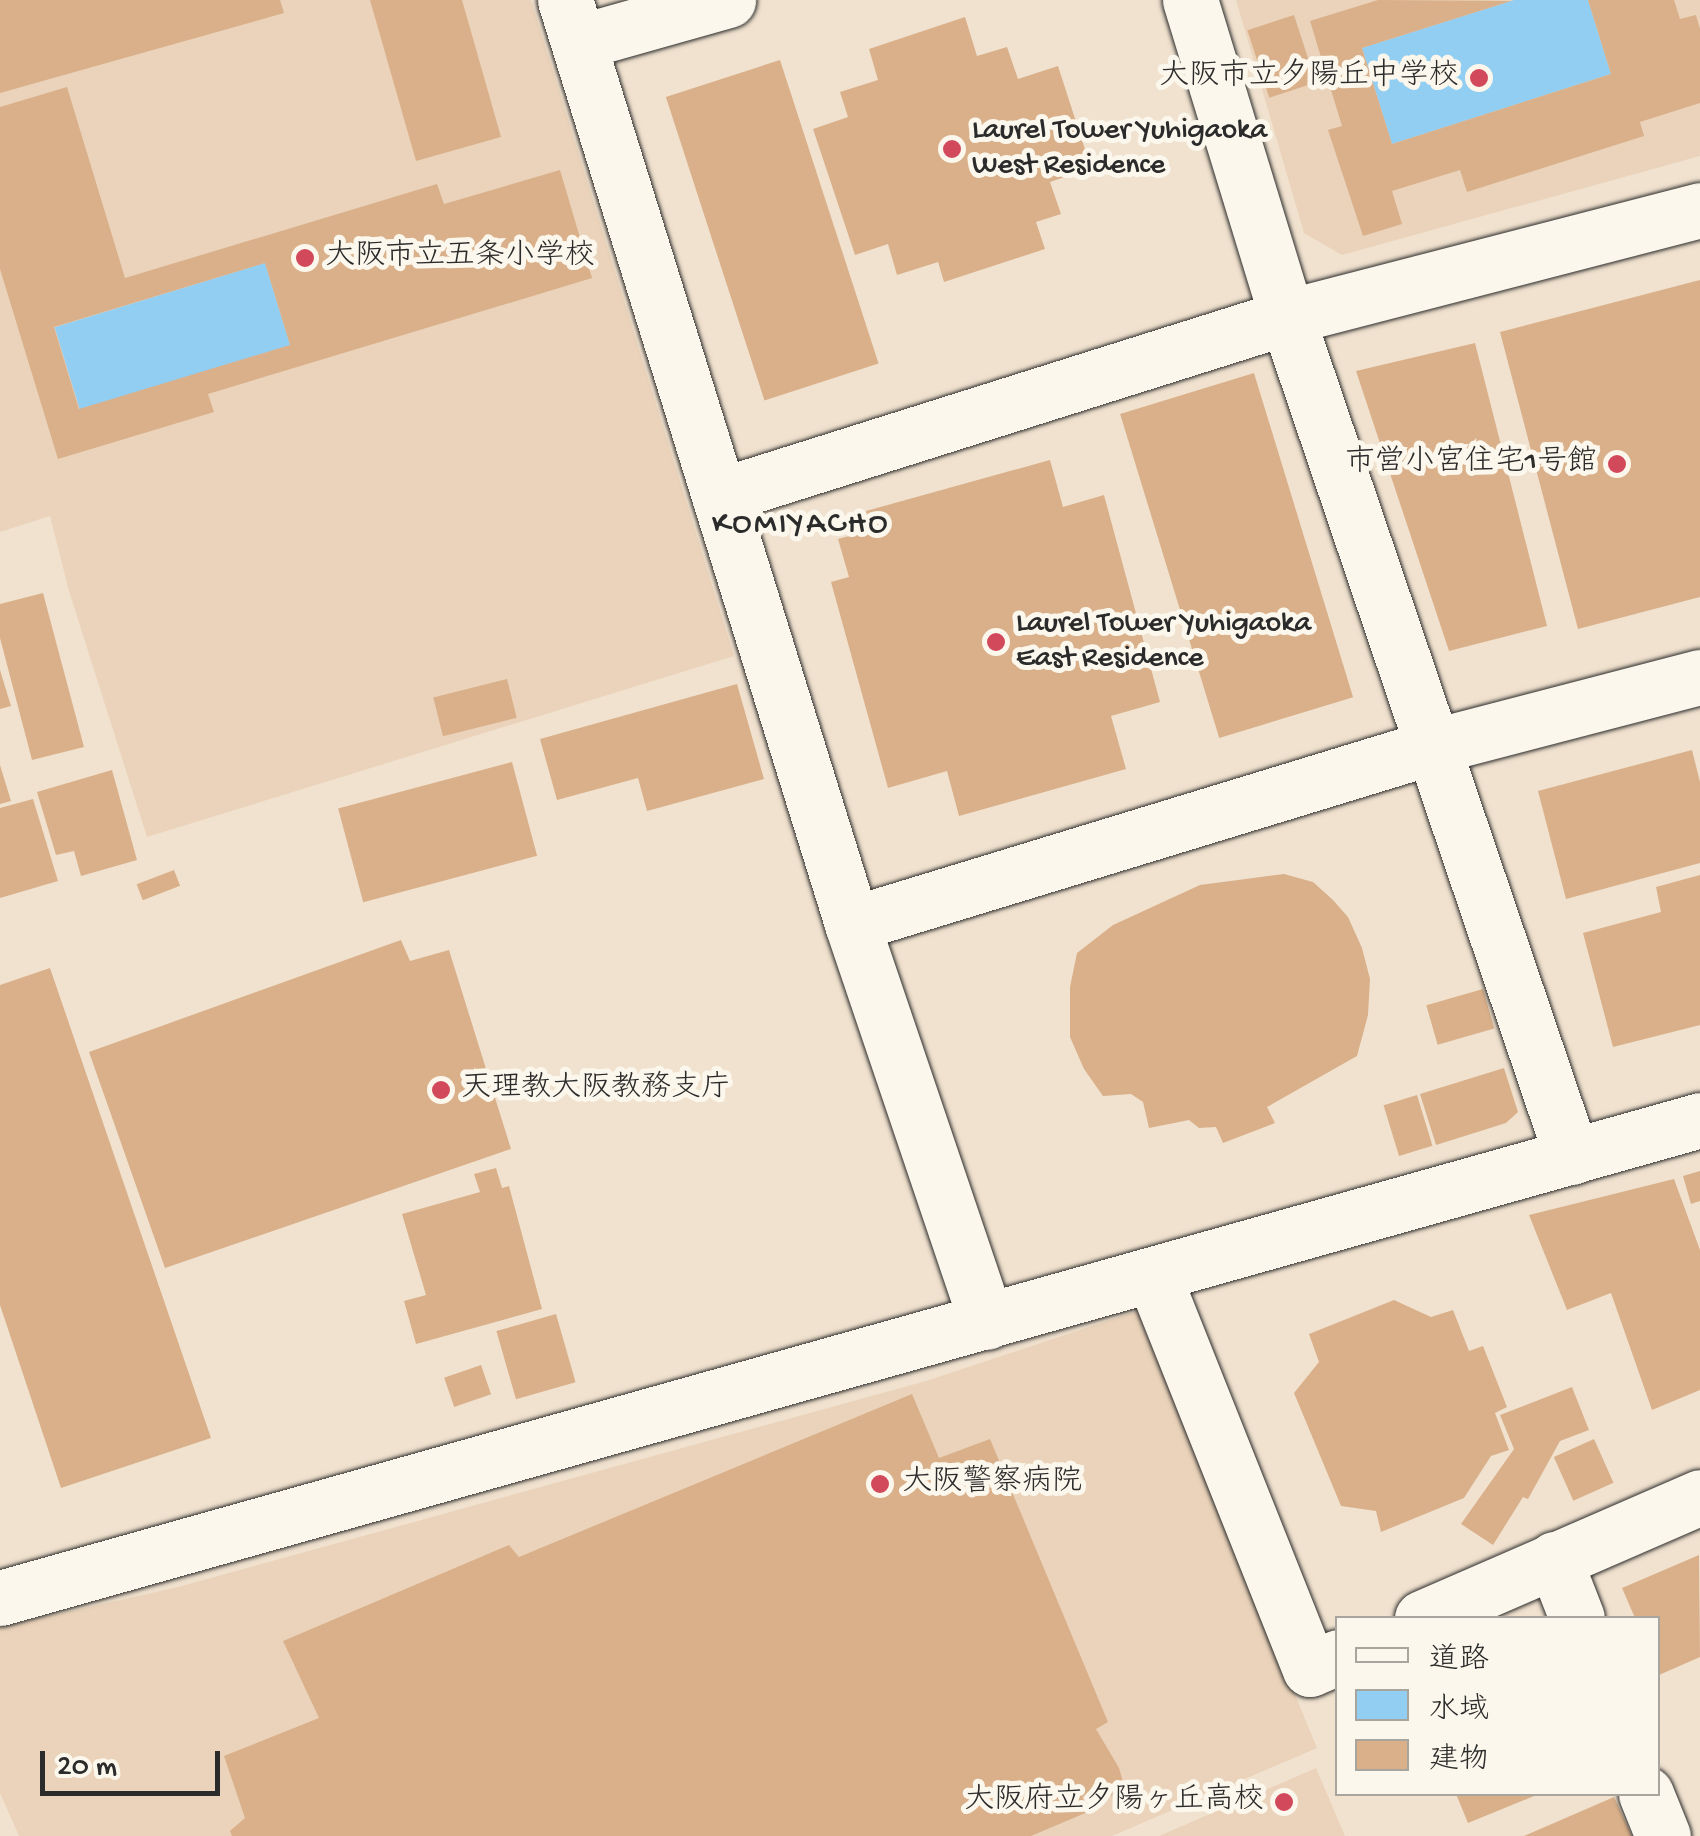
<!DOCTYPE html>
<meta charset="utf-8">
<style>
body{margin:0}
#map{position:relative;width:1700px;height:1836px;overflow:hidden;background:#f1e2cf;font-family:"Gochi Hand","Klee One",sans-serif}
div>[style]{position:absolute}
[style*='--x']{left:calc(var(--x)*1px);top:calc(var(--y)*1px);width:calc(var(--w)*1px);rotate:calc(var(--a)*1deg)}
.built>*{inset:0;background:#ead3ba}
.water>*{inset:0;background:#92cef2;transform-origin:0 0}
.building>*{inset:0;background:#d9b08a;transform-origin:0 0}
.roads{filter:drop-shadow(0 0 2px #2b2b2b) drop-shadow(0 0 2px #2b2b2b)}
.minor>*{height:55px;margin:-27.5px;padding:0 27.5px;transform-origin:27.5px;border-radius:27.5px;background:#fbf7ec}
.tertiary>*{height:55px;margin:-27.5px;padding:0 27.5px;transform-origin:27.5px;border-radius:27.5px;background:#fbf7ec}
.dots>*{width:28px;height:28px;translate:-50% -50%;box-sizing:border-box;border:5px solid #fbf7ec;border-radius:50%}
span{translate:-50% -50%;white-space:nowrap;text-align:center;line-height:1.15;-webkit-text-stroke:10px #fbf7ec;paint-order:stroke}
.poi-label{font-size:30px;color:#2b2b2b}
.right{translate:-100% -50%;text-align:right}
.left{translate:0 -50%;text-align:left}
.neighbourhood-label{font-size:32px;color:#2b2b2b;letter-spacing:2.5px}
.legend{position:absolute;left:1335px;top:1616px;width:325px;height:180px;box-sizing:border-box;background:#fbf7ec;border:2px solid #a8a59f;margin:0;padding:12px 18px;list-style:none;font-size:30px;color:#2b2b2b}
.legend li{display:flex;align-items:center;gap:20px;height:50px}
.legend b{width:50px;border:2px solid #a8a59f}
.scale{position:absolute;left:40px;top:1751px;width:180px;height:45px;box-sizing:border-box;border:5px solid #2b2b2b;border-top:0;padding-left:12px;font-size:30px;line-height:35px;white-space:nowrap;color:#2b2b2b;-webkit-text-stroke:8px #fbf7ec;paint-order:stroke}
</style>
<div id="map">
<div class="built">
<div style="clip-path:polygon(0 0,531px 0,734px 656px,147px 837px,69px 591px,50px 516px,0 532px)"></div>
<div style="clip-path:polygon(1236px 0,1700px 0,1700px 156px,1342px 255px,1304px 233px)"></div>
<div style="clip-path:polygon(1137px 1311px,1317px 1748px,1112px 1836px,19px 1836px,0 1793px,0 1627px,178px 1587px,926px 1381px)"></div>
<div style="clip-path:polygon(1316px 1768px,1345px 1836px,1159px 1836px)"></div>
</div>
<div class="water">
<div style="clip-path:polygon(1514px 0,1588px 0,1611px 74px,1392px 144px,1362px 48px)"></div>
<div style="left:265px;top:263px;width:86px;height:220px;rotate:73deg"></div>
</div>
<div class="building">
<div style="clip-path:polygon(0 0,280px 0,284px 13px,0 93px)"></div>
<div style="clip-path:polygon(370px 0,462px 0,501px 137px,416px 161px)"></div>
<div style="clip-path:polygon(1378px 0,1511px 1px,1362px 48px,1392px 144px,1611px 74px,1588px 0,1674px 0,1680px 19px,1696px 15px,1700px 29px,1700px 103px,1640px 122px,1644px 136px,1467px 192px,1460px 170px,1392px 191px,1402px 224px,1363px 236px,1328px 130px,1342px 126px,1310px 21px)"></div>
<div style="left:1294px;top:15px;width:71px;height:49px;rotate:72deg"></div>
<div style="clip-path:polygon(965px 17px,977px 56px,1007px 47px,1018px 79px,1058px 66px,1091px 168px,1050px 182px,1061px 214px,1036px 222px,1045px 249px,944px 282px,938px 262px,897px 275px,888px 244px,855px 255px,813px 129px,848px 117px,840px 92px,878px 80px,869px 49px)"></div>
<div style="left:780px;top:60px;width:319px;height:120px;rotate:72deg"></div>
<div style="clip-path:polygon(evenodd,67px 87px,125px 278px,437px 184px,444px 204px,560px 170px,592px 278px,208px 394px,214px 412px,58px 459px,0 269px,0 107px,67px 87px,265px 263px,290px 345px,79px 409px,54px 327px,265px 263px)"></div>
<div style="clip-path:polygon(1700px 280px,1700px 597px,1578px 629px,1500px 332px)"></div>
<div style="clip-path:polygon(1475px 343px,1547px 626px,1449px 651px,1356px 371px)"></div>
<div style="left:1254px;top:373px;width:339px;height:140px;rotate:73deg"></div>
<div style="clip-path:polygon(1050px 460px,1063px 507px,1104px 495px,1160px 702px,1111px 716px,1126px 769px,959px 816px,947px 771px,888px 788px,831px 582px,849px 577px,838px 539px,872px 530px,866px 511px)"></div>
<div style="clip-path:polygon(43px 593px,84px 747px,32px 760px,0 638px,0 604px)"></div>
<div style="clip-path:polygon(0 670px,11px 706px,0 709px)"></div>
<div style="left:507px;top:679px;width:40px;height:76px;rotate:76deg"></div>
<div style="clip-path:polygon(737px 684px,764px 779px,647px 811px,638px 778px,557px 800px,540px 739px)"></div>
<div style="clip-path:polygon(1692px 750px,1700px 782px,1700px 863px,1566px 899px,1538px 791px)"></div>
<div style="left:512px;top:762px;width:97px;height:180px;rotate:75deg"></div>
<div style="clip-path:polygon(0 765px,11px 801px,0 804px)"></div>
<div style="clip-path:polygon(112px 770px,137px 860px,81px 876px,74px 851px,56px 855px,37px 792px)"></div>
<div style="clip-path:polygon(33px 799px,58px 881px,0 898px,0 808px)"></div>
<div style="left:174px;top:870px;width:17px;height:40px;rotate:69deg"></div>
<div style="clip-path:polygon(1284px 874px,1313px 882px,1333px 900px,1348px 917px,1362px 948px,1370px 979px,1368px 1015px,1357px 1056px,1267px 1107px,1275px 1123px,1223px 1143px,1216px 1127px,1199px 1128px,1189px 1120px,1149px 1128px,1143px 1102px,1131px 1094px,1103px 1096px,1084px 1069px,1070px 1037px,1070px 987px,1077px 953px,1113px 925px,1200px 885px)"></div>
<div style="clip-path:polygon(1700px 875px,1700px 1025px,1613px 1047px,1583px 933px,1661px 912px,1656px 887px)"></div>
<div style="clip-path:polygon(401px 940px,410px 961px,449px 950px,511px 1149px,165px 1268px,89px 1052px)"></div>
<div style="clip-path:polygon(50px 968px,211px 1438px,61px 1488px,0 1305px,0 985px)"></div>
<div style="left:1483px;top:989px;width:41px;height:59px;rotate:74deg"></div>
<div style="clip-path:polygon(1504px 1068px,1518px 1112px,1506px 1123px,1436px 1145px,1420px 1094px)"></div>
<div style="left:1417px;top:1095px;width:53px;height:35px;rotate:73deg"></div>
<div style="clip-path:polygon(496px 1168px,502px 1188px,509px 1186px,542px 1309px,416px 1344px,404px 1301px,426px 1295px,402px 1214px,480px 1192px,474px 1174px)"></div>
<div style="clip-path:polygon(1700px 1171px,1700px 1201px,1691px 1204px,1683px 1176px)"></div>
<div style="clip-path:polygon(1674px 1179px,1700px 1250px,1700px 1390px,1652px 1410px,1611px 1293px,1567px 1310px,1529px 1215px)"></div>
<div style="clip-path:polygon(1394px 1300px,1431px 1317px,1453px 1310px,1469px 1351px,1483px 1346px,1507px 1407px,1495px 1413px,1509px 1450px,1491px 1456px,1464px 1498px,1381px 1532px,1376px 1511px,1341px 1506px,1294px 1393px,1319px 1362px,1309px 1334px)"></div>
<div style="left:556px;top:1314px;width:71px;height:62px;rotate:74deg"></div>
<div style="left:481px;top:1365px;width:31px;height:39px;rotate:71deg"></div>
<div style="clip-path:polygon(1572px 1387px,1589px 1430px,1560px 1441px,1528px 1499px,1523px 1497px,1493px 1545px,1461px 1524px,1514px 1449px,1500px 1415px)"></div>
<div style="clip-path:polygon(912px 1394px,939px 1458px,990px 1439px,1108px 1722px,1096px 1729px,1119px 1768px,1125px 1789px,1112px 1796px,1100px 1789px,1082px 1797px,1090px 1811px,1031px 1836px,232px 1836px,230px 1831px,245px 1818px,224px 1756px,319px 1718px,283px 1641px,509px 1545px,519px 1557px)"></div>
<div style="left:1594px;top:1439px;width:48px;height:44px;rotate:66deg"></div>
<div style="clip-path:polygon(1699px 1555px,1700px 1657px,1659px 1675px,1658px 1618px,1635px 1618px,1622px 1588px)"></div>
<div style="clip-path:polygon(1456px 1794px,1539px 1794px,1468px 1823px)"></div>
<div style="clip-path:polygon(1614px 1797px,1632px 1836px,1524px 1836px)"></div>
</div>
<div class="roads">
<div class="minor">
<div style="--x:1190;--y:0;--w:332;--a:73"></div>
<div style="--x:1287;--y:317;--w:887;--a:71.26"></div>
<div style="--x:579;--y:42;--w:155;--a:-15.7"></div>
<div style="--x:719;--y:496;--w:596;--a:-17.49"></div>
<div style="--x:1287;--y:317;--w:427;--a:-14.5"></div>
<div style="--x:1153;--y:1275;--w:424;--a:68.3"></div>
<div style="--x:1310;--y:1669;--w:30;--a:-23"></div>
<div style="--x:1554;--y:1559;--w:63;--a:68.7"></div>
<div style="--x:1422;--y:1618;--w:303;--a:-23.5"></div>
<div style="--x:1646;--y:1794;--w:45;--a:68"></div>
</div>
<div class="tertiary">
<div style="--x:565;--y:0;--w:968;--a:72.74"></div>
<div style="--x:852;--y:924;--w:420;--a:71.3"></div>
<div style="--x:852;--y:924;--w:610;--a:-16.98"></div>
<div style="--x:1435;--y:746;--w:274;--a:-14.6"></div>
<div style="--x:0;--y:1598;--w:1766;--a:-15.7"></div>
</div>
</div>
<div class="dots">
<div style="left:1479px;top:78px;background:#d1495b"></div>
<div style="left:952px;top:149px;background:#d1495b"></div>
<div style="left:305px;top:258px;background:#d1495b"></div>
<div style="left:1617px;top:464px;background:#d1495b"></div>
<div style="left:996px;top:642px;background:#d1495b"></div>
<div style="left:441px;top:1090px;background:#d1495b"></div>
<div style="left:880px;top:1484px;background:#d1495b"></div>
<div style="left:1284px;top:1802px;background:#d1495b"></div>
</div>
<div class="poi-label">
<span class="right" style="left:1459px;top:78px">大阪市立夕陽丘中学校</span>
<span class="left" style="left:972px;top:149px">Laurel Tower Yuhigaoka<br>West Residence</span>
<span class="left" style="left:325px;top:258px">大阪市立五条小学校</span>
<span class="right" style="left:1597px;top:464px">市営小宮住宅1号館</span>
<span class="left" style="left:1016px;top:642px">Laurel Tower Yuhigaoka<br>East Residence</span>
<span class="left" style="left:461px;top:1090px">天理教大阪教務支庁</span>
<span class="left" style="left:902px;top:1484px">大阪警察病院</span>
<span class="right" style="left:1264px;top:1802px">大阪府立夕陽ヶ丘高校</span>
</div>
<div class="neighbourhood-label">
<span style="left:801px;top:525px">KOMIYACHO</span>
</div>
<ul class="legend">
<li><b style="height:12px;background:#fbf7ec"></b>道路</li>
<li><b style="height:28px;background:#92cef2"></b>水域</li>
<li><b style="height:28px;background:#d9b08a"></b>建物</li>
</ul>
<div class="scale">20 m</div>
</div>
